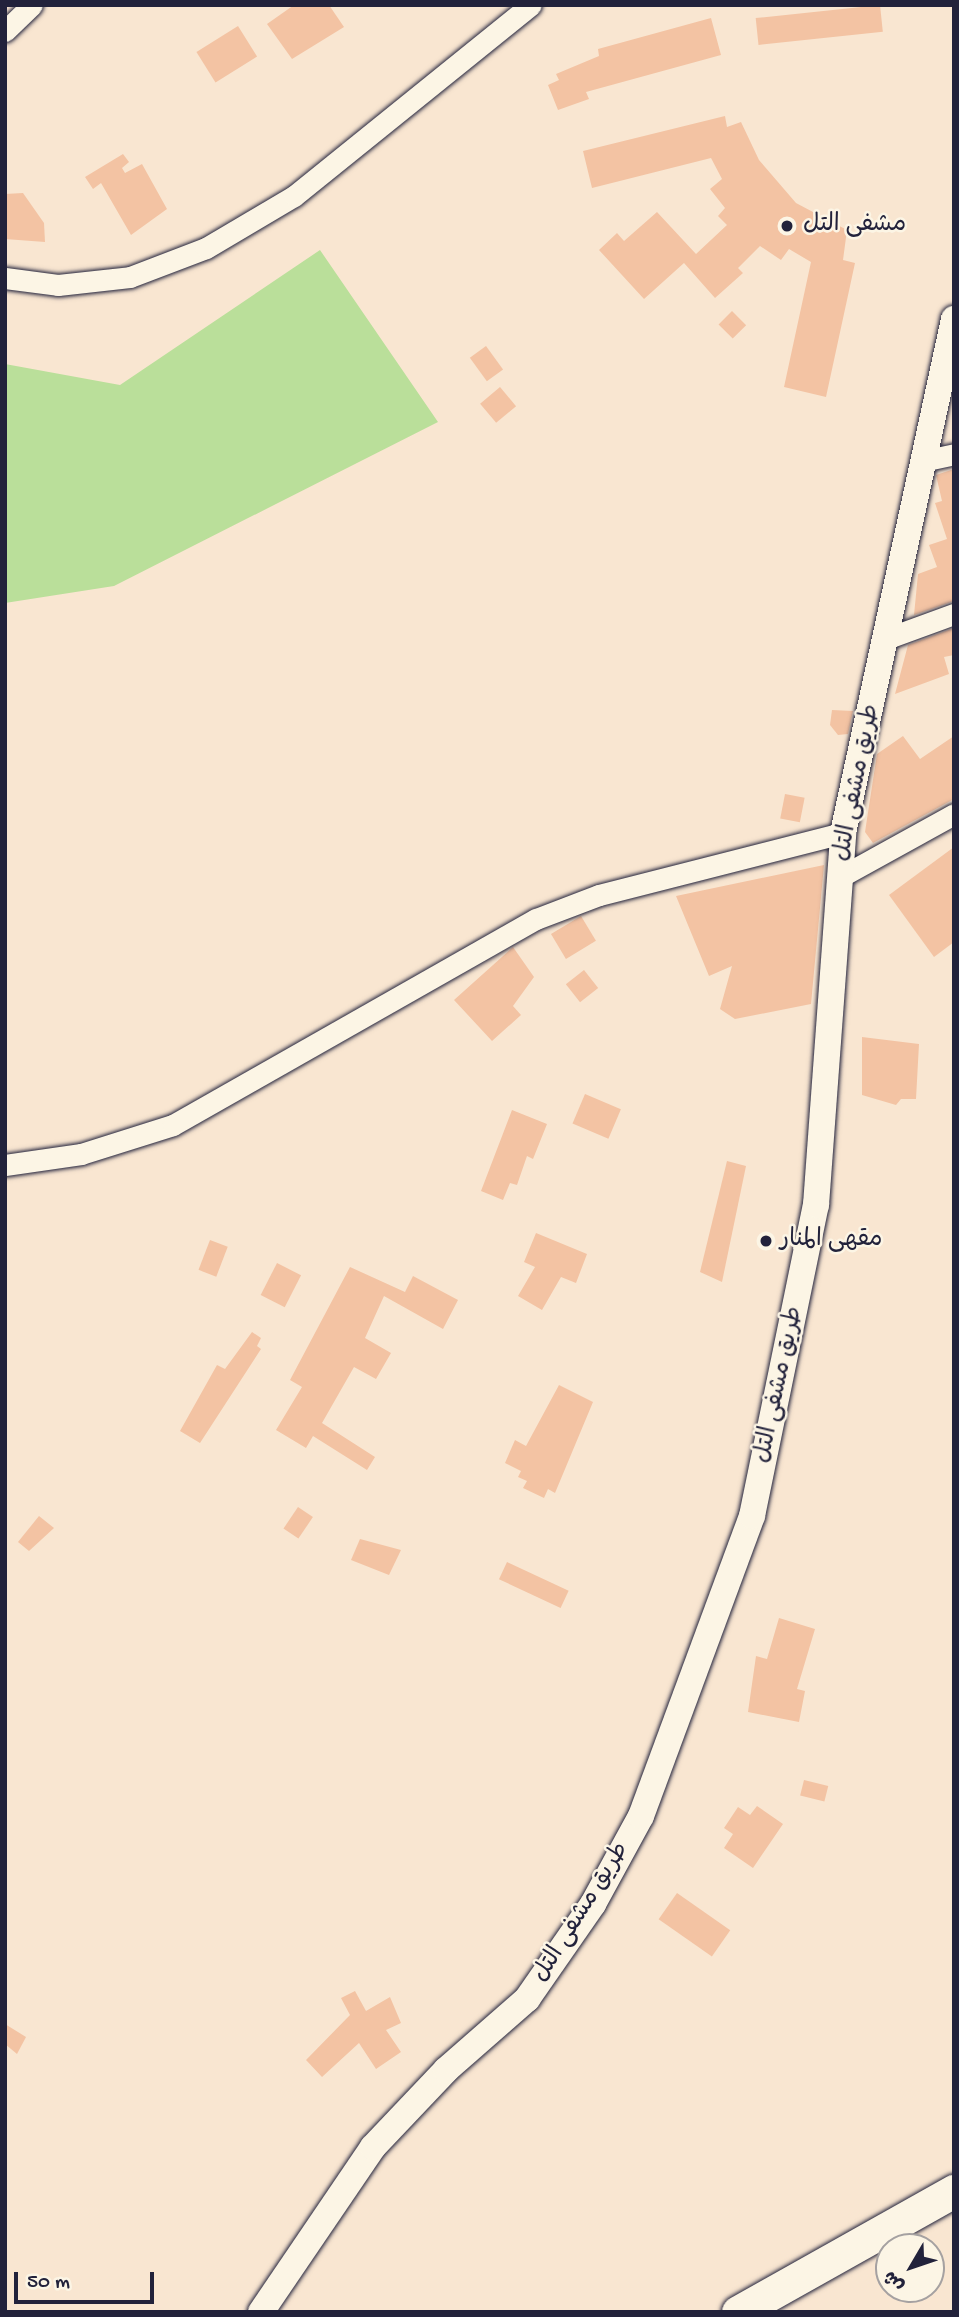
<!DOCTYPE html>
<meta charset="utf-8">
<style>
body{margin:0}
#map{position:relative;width:959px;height:2317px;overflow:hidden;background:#f9e6d1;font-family:"Gochi Hand","Playpen Sans Arabic",sans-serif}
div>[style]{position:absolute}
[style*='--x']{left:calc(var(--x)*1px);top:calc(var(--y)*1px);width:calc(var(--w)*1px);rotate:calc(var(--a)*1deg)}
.green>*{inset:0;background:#badf9a}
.building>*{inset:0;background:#f3c3a3;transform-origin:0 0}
.roads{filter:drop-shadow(0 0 2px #22223b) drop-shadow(0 0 2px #22223b)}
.minor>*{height:21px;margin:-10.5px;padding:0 10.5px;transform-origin:10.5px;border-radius:10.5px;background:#fcf5e5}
.tertiary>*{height:26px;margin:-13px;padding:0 13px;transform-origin:13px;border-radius:13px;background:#fcf5e5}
.primary>*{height:33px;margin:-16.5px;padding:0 16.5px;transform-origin:16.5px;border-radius:16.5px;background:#fcf5e5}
.dots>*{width:19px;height:19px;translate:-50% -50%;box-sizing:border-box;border:4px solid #fcf5e5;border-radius:50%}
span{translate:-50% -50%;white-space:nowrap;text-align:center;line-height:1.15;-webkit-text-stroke:5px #fcf5e5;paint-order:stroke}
.poi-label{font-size:24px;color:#22223b}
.left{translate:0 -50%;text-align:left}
.street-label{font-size:24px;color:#22223b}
.frame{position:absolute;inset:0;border:7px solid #22223b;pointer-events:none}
.north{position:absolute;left:875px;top:2233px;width:70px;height:70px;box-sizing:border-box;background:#fcf5e5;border:2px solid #a5a1a1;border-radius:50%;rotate:231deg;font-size:19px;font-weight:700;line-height:28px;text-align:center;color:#22223b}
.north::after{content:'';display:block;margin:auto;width:24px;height:32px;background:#22223b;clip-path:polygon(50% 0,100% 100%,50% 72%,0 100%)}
.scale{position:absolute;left:14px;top:2272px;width:140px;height:32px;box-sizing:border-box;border:4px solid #22223b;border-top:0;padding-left:9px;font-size:21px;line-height:24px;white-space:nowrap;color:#22223b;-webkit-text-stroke:5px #fcf5e5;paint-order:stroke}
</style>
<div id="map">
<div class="green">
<div style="clip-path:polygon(320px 250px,438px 422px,114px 586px,5px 603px,5px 364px,120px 385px)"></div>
</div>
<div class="building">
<div style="clip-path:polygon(294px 5px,329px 5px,344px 27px,292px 59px,267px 24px)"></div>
<div style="left:880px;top:5px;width:27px;height:125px;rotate:84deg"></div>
<div style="clip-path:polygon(711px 18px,721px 55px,586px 92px,589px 99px,558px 110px,548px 85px,559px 80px,556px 74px,599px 56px,598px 49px)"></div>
<div style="left:238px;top:26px;width:36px;height:49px;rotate:58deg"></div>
<div style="clip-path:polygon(725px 116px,727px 127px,741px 122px,759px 160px,796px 203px,847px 230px,843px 260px,855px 263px,826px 397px,784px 387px,811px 262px,789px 249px,781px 260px,760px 246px,738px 268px,743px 273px,715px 298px,684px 263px,644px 299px,599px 250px,617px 233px,624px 241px,657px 212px,696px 254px,727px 225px,718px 216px,725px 208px,710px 189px,722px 179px,711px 158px,592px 188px,583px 151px)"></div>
<div style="clip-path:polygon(123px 154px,129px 162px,122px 168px,125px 173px,142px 164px,167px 209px,131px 235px,101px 183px,93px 189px,85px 177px)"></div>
<div style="clip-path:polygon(23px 193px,44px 223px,45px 242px,5px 239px,5px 194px)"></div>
<div style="left:732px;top:311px;width:20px;height:19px;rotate:45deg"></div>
<div style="left:486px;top:346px;width:29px;height:20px;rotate:54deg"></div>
<div style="left:500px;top:387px;width:25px;height:26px;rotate:50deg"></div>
<div style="clip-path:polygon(954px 469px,954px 601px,914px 615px,918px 574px,937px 567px,929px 545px,947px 539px,935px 503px,942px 501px,936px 475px)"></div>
<div style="clip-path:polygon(954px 628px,954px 655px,944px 657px,949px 674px,895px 694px,908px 645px)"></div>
<div style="clip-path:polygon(832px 710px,853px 711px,848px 734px,838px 735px,830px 725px)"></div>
<div style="clip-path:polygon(903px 736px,920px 759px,954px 736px,954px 799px,873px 843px,865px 832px,877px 754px)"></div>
<div style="left:785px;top:794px;width:20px;height:25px;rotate:11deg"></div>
<div style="clip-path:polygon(954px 847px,954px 942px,934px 957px,889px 895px)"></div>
<div style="clip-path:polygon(824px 865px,811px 1004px,735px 1019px,720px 1009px,732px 966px,709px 976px,676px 896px)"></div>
<div style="left:581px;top:916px;width:29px;height:35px;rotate:59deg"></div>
<div style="clip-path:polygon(513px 947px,534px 977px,513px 1006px,521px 1015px,492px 1041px,454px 1000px)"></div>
<div style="left:584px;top:970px;width:23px;height:23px;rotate:52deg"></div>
<div style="clip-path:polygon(862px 1037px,919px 1044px,916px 1099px,901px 1099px,896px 1105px,862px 1095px)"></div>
<div style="left:585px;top:1094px;width:39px;height:32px;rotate:23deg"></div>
<div style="clip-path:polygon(512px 1110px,547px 1124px,533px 1159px,527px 1156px,517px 1185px,510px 1183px,503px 1200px,481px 1191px)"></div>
<div style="clip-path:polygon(727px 1161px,746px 1166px,722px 1282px,700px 1272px)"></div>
<div style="clip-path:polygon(536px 1233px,587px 1254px,576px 1283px,561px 1277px,542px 1310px,518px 1296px,535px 1267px,524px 1262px)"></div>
<div style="left:210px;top:1240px;width:19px;height:32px;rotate:21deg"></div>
<div style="left:277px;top:1263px;width:27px;height:36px;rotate:27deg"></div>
<div style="clip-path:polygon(350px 1267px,405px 1292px,413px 1276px,458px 1300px,443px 1329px,384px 1296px,365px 1338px,391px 1353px,376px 1379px,354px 1367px,322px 1423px,375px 1457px,367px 1470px,313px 1436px,306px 1448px,276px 1430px,302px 1387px,290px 1380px)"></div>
<div style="clip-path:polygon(252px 1332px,261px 1338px,257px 1346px,261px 1349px,200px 1443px,180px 1431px,217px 1365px,225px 1369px)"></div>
<div style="clip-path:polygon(559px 1385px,593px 1402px,555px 1493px,548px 1489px,544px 1498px,523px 1488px,527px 1481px,518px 1477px,521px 1471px,505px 1463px,515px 1440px,526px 1446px)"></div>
<div style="left:298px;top:1507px;width:18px;height:26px;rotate:34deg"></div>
<div style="clip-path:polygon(39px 1516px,54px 1528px,29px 1551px,18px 1542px)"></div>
<div style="clip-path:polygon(360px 1539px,401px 1550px,389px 1575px,351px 1560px)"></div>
<div style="left:507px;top:1562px;width:68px;height:19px;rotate:25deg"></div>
<div style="clip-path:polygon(779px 1618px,815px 1629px,797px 1689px,805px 1691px,799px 1722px,748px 1712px,756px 1656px,767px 1659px)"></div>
<div style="left:804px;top:1780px;width:25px;height:16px;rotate:14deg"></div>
<div style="clip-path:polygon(757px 1806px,783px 1824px,753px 1868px,724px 1848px,733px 1834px,724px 1828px,738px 1807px,750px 1815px)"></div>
<div style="left:677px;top:1893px;width:65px;height:32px;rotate:35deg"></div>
<div style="clip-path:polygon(355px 1991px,366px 2011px,390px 1997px,401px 2023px,386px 2030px,401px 2052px,376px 2069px,359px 2043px,322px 2077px,306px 2060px,350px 2015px,341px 1998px)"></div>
<div style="clip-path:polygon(5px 2024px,26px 2037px,17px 2054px,5px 2044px)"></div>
</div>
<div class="roads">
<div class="minor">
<div style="--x:5;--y:31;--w:37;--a:-44"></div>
<div style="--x:5;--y:278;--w:53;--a:7.5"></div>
<div style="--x:58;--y:285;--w:72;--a:-6.3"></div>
<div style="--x:130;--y:277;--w:81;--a:-20.9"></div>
<div style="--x:206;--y:248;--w:102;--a:-30.6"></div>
<div style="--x:294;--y:196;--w:304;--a:-38.9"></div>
<div style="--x:922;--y:461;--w:33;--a:-12"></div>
<div style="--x:888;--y:638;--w:70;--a:-20"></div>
<div style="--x:840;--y:877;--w:130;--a:-28.9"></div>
<div style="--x:5;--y:1165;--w:77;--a:-8.2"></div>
<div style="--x:81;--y:1154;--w:96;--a:-17.5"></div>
<div style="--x:173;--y:1125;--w:417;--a:-29.6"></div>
<div style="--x:536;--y:919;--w:67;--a:-20.9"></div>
<div style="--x:599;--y:895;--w:252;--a:-14.3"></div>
</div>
<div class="tertiary">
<div style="--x:261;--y:2312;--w:199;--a:-55.8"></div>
<div style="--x:373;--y:2147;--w:106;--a:-46.5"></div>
<div style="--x:446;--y:2070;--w:108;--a:-41.2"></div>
<div style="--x:527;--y:1999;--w:116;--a:-55.2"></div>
<div style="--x:593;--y:1904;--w:100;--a:-61.4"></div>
<div style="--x:641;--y:1816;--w:320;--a:-69.7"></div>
<div style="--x:752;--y:1516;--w:318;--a:-78.4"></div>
<div style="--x:816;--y:1205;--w:373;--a:-85.8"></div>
<div style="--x:843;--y:833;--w:526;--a:-77.81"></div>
</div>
<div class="primary">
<div style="--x:738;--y:2312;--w:248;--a:-29.3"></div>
</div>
</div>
<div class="dots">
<div style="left:787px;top:226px;background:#22223b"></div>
<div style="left:766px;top:1241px;background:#22223b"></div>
</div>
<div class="poi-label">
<span class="left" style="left:803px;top:226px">مشفى التل</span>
<span class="left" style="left:780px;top:1241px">مقهى المنار</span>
</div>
<div class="street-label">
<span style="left:858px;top:783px;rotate:-79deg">طريق مشفى التل</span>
<span style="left:780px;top:1385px;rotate:-78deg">طريق مشفى التل</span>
<span style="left:582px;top:1913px;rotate:-58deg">طريق مشفى التل</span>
</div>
<div class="frame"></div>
<div class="north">ش</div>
<div class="scale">50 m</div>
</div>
